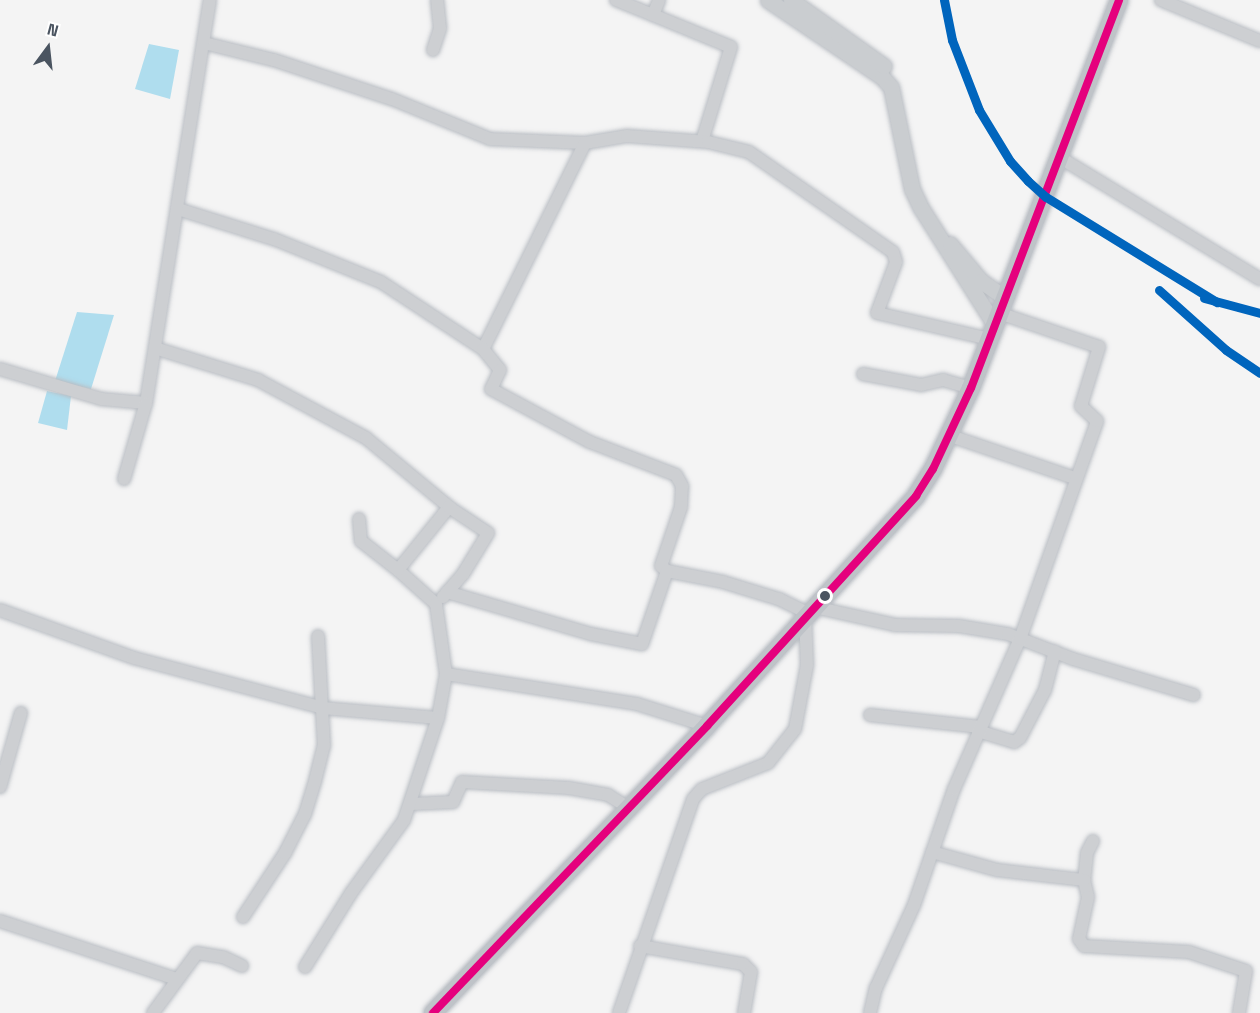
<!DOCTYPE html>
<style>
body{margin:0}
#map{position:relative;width:1260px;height:1013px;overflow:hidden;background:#f4f4f4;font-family:"Space Grotesk",sans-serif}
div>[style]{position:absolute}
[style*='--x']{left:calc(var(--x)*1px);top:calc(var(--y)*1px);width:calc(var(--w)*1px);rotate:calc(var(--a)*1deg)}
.water>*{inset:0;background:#afddee}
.roads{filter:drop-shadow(0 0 2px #b9bdc3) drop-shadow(0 0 2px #b9bdc3)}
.minor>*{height:12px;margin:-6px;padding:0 6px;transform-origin:6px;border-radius:6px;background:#cdcfd2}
.major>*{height:15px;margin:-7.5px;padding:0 7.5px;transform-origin:7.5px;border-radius:7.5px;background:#cacdd0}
.highway>*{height:18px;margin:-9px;padding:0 9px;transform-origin:9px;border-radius:9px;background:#bfc3c8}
.bus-1>*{height:8px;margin:-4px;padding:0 4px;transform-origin:4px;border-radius:4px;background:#e5007d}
.rail-1>*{height:9px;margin:-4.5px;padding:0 4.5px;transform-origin:4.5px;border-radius:4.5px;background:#0065bd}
.dots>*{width:16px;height:16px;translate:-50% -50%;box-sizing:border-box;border:3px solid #fff;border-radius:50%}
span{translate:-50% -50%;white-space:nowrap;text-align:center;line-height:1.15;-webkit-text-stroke:4.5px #fff;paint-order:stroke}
.north{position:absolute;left:18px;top:18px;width:60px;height:60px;-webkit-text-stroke:4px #fff;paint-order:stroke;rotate:15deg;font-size:16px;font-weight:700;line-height:24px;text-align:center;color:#4a5460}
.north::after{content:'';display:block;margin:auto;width:21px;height:27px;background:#4a5460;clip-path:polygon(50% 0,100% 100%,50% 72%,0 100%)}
</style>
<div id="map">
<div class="water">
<div style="clip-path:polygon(149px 44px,179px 50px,170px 99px,135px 89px)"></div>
<div style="clip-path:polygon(77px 312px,114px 315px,91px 389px,55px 381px)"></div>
<div style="clip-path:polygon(47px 391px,71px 396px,67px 430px,38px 423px)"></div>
</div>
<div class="roads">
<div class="minor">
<div style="--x:616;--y:0;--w:40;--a:22"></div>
<div style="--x:653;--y:15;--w:16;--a:-68"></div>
<div style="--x:1161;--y:0;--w:107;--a:22.5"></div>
<div style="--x:653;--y:15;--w:84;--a:22.3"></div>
<div style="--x:731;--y:47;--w:98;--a:107.1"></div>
<div style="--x:204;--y:43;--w:72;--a:13.7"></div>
<div style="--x:274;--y:60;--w:124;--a:18.3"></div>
<div style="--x:392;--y:99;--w:106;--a:22.2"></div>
<div style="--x:490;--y:139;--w:95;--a:2.4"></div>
<div style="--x:585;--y:143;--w:230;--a:116.3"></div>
<div style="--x:433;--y:50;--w:23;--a:-72"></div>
<div style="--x:440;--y:28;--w:28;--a:-96"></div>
<div style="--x:585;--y:143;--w:43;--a:-9.5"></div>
<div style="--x:627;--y:136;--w:81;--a:4.2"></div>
<div style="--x:708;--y:142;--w:42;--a:13.7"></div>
<div style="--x:749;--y:152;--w:175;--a:34.8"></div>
<div style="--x:893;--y:252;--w:10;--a:73"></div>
<div style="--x:896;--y:262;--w:54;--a:110.4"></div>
<div style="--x:877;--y:313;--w:116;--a:13"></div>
<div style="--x:1059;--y:157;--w:235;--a:31.3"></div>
<div style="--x:178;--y:209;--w:101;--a:17.4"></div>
<div style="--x:274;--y:239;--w:115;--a:21.9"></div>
<div style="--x:381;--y:282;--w:122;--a:33.3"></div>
<div style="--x:483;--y:349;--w:27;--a:51"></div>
<div style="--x:500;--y:370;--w:21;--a:115"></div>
<div style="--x:491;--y:389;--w:112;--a:28.2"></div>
<div style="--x:590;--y:442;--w:92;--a:21"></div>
<div style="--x:676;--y:475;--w:13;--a:61"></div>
<div style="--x:682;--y:486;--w:21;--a:93"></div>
<div style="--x:681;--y:507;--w:62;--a:108.7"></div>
<div style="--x:661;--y:566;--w:8;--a:40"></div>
<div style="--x:667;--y:571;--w:57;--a:11.1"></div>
<div style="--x:723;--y:582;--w:59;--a:16.9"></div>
<div style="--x:779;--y:599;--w:32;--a:26"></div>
<div style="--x:158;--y:349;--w:105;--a:17.2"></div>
<div style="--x:258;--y:380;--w:123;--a:28.2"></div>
<div style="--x:366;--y:438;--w:108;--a:39.7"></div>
<div style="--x:449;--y:507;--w:81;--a:129"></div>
<div style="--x:398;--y:570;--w:51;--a:41.8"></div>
<div style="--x:436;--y:604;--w:71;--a:81.9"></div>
<div style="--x:0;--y:369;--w:105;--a:16.5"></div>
<div style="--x:101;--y:399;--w:45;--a:5.1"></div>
<div style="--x:146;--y:403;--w:408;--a:-81"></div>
<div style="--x:863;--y:374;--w:59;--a:10.7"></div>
<div style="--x:921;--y:385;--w:23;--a:-13"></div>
<div style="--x:943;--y:380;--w:29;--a:16"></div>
<div style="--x:948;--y:435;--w:133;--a:18.8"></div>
<div style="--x:124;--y:479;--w:79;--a:-73.9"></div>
<div style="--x:359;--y:519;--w:22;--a:85"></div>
<div style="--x:361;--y:541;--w:47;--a:38.1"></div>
<div style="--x:447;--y:592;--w:150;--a:16.3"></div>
<div style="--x:591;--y:634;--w:52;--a:11.1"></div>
<div style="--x:642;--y:644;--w:77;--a:-71.1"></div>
<div style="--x:443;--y:597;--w:30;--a:-49"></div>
<div style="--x:463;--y:574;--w:48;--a:-58.6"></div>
<div style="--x:488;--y:533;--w:47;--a:-146.3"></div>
<div style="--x:814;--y:607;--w:83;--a:12.5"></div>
<div style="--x:895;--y:625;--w:64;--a:0.9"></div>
<div style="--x:959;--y:626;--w:50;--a:9.3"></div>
<div style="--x:1008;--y:634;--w:70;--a:21"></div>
<div style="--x:1073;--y:659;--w:126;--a:16.6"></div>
<div style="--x:0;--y:610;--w:142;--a:19.7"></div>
<div style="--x:134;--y:658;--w:196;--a:14.8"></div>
<div style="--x:323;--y:708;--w:115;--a:5"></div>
<div style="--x:438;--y:718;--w:45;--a:-79.7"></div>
<div style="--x:446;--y:674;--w:193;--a:8.9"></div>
<div style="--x:637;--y:704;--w:73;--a:17.4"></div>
<div style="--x:870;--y:715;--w:111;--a:6.2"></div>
<div style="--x:978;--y:731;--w:38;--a:17"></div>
<div style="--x:1014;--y:742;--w:7;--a:-34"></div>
<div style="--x:1020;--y:738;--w:54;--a:-62.5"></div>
<div style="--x:1045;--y:690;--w:40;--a:-75.6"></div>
<div style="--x:0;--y:787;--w:77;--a:-74.2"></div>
<div style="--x:411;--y:804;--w:42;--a:-2.7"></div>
<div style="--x:453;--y:802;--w:22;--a:-66"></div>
<div style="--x:462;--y:782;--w:107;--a:3.2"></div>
<div style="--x:569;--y:788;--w:40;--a:10"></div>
<div style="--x:608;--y:795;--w:25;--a:32"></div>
<div style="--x:1093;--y:841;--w:13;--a:117"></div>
<div style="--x:1087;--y:853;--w:27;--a:96"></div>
<div style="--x:1084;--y:880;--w:17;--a:77"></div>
<div style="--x:1088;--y:897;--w:43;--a:102.1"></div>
<div style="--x:1079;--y:939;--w:9;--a:54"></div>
<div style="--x:1084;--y:946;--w:105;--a:3.3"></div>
<div style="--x:1189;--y:952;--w:60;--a:18.4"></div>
<div style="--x:1246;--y:971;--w:43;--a:99.5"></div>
<div style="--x:932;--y:852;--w:67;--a:15.5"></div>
<div style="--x:997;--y:870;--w:88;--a:6.6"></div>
<div style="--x:243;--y:917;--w:77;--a:-56.7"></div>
<div style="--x:285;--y:853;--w:44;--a:-62.9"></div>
<div style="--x:305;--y:814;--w:34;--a:-73"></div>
<div style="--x:315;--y:781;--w:36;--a:-76"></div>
<div style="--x:324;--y:746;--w:110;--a:-93.1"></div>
<div style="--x:0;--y:921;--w:185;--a:18.2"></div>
<div style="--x:640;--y:946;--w:105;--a:9.9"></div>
<div style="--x:743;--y:964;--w:11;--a:45"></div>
<div style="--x:751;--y:972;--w:42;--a:99.7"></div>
<div style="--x:305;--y:967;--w:87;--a:-58.1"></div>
<div style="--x:351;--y:893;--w:90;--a:-54"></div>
<div style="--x:404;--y:820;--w:108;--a:-71.6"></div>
<div style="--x:153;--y:1013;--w:74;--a:-53.7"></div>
<div style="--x:197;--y:953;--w:26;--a:9"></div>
<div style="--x:223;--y:957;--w:21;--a:25"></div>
<div style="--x:619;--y:1013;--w:226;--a:-70.9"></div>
<div style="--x:693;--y:799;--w:13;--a:-48"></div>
<div style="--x:702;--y:789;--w:71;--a:-21.5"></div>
<div style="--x:768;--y:763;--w:43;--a:-51.5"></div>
<div style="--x:795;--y:729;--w:65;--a:-79.4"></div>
<div style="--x:807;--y:665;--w:49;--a:-92.3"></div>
<div style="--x:870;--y:1013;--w:26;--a:-77"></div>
<div style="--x:876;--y:988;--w:91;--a:-65.4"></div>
<div style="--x:914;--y:905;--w:123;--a:-71"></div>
<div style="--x:954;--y:789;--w:164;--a:-66.3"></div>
<div style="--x:1020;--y:639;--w:231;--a:-70.5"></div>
<div style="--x:1097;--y:421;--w:22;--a:-137"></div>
<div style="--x:1081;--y:406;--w:62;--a:-73"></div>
<div style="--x:1099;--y:347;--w:106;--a:-161.2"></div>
</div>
<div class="major">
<div style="--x:768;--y:0;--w:138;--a:34"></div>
<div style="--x:882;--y:77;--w:13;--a:48"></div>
<div style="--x:891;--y:87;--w:104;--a:78.4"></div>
<div style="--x:912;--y:189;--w:21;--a:65"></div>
<div style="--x:921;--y:208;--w:138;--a:57.7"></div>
<div style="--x:791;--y:0;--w:114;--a:35.4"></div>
<div style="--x:950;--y:244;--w:48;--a:50"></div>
<div style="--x:981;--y:281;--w:29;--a:35"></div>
</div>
<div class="highway">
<div style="--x:433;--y:1013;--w:397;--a:-46.3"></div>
<div style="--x:707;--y:726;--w:311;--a:-47.7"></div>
<div style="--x:916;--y:496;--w:32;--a:-58"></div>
<div style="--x:933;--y:469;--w:89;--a:-64.9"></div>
<div style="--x:971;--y:388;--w:415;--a:-69.1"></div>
</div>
</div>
<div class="bus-1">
<div style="--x:433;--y:1013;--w:397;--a:-46.3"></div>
<div style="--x:707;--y:726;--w:311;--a:-47.7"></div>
<div style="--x:916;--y:496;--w:32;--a:-58"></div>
<div style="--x:933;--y:469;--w:89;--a:-64.9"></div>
<div style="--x:971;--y:388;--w:415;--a:-69.1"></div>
</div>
<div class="rail-1">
<div style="--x:944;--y:0;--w:41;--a:78.7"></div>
<div style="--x:952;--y:40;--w:75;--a:68.9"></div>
<div style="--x:979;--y:110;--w:60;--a:58.7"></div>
<div style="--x:1010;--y:161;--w:27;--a:48"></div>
<div style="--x:1028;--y:181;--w:24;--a:42"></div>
<div style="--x:1046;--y:197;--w:201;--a:31.6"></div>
<div style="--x:1159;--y:290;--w:90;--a:41.8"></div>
<div style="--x:1226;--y:350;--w:41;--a:34.1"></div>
<div style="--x:1204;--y:298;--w:58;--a:15"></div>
</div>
<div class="dots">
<div style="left:825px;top:596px;background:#4a5460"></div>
</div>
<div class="north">N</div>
</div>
